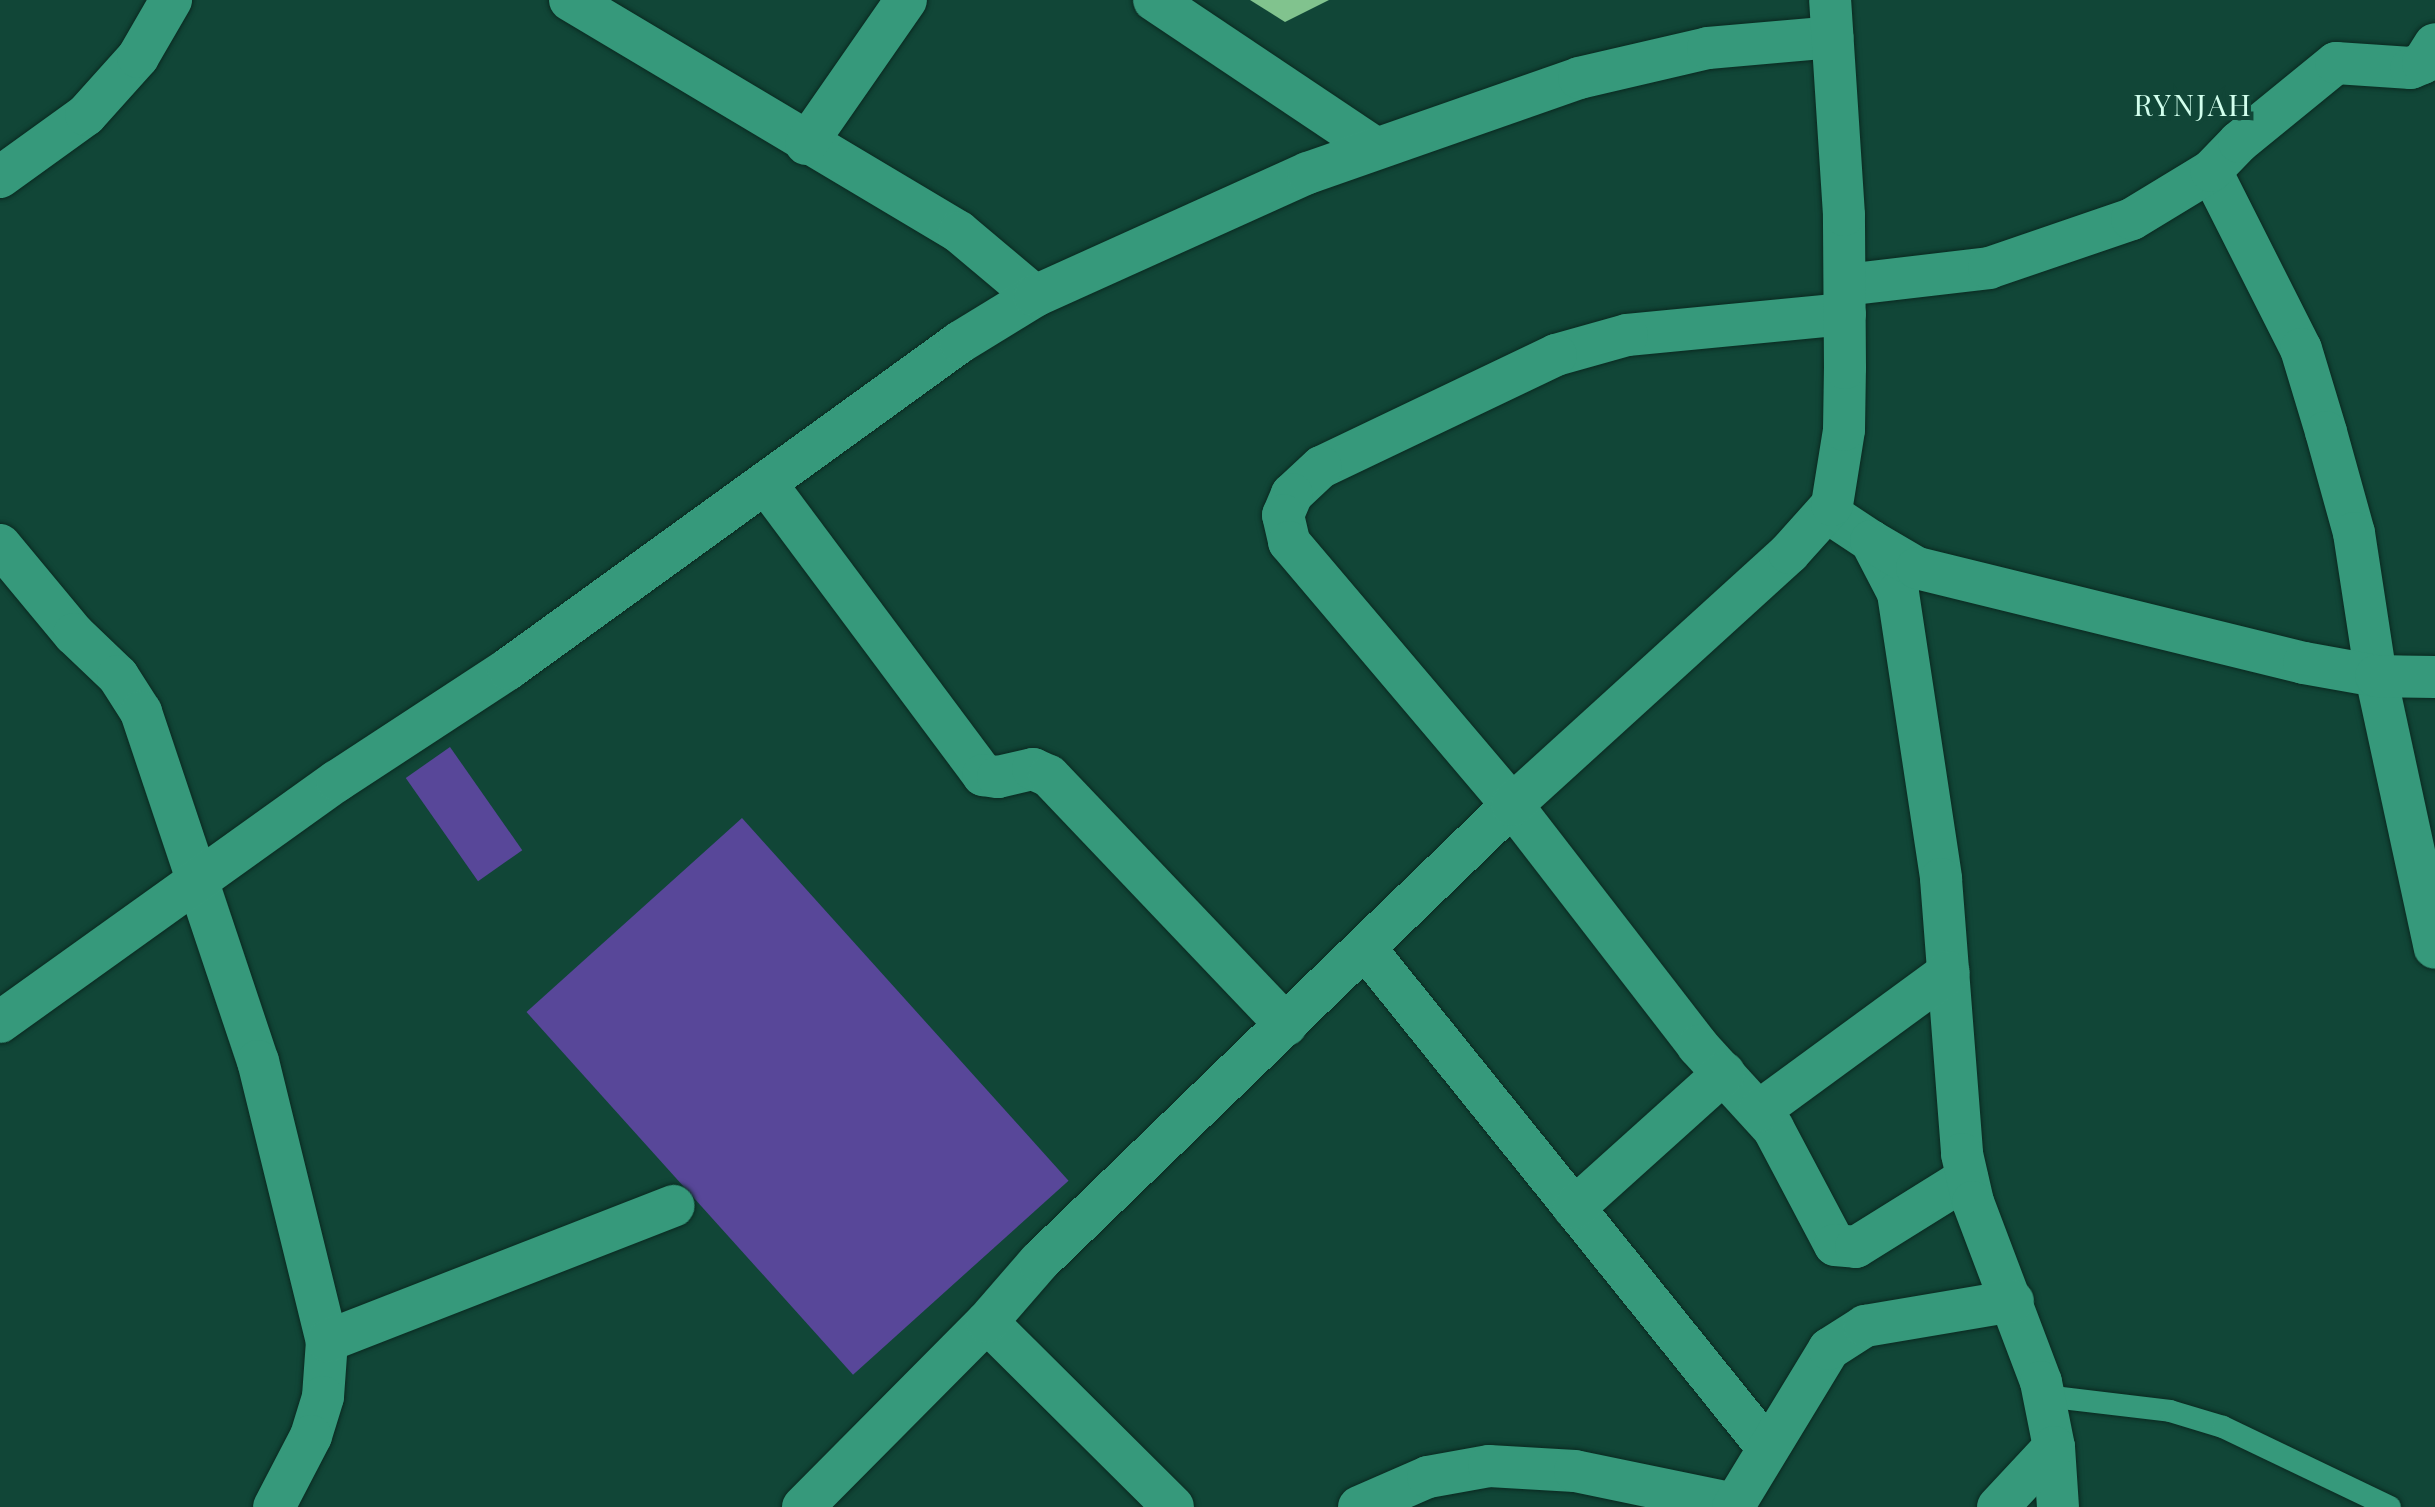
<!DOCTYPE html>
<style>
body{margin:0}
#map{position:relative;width:2435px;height:1507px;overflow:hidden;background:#114637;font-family:"Playfair Display",serif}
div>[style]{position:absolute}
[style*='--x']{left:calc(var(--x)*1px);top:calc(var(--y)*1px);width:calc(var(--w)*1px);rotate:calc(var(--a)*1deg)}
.green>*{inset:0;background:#584799;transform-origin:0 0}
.building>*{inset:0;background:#81c38e}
.roads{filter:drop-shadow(0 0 2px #0a2920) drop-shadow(0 0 2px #0a2920)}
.lane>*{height:22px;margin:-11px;padding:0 11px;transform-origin:11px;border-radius:11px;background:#36997b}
.street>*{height:42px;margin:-21px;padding:0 21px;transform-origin:21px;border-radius:21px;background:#36997b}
span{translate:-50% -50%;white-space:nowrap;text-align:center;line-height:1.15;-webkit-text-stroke:8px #114637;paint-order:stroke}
.neighbourhood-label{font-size:30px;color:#d2ffed;letter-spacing:2px}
</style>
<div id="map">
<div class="green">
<div style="left:450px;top:747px;width:126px;height:54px;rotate:55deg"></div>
<div style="left:742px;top:818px;width:488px;height:290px;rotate:48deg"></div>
</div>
<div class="building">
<div style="clip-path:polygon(1250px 0,1329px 0,1285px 22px)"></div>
</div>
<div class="roads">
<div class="lane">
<div style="--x:2045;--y:1396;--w:126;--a:6.8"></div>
<div style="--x:2170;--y:1411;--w:55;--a:16.8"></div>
<div style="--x:2223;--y:1427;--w:185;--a:25.6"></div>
</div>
<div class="street">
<div style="--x:570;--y:0;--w:453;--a:30.8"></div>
<div style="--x:959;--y:232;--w:99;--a:40.1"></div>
<div style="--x:1154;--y:0;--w:266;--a:33.8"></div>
<div style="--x:806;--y:144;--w:175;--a:-55.2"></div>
<div style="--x:2211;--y:171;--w:199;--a:63.2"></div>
<div style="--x:2301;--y:349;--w:87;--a:73.2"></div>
<div style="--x:2326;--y:432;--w:105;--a:74.5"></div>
<div style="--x:2354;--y:533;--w:145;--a:81.3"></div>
<div style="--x:2376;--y:676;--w:278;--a:77.8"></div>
<div style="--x:0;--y:177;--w:106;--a:-35.8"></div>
<div style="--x:86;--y:115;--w:78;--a:-48.1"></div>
<div style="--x:138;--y:57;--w:66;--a:-59.9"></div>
<div style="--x:1845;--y:285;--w:145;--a:-6.7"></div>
<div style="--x:1989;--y:268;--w:151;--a:-18.9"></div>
<div style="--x:2132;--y:219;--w:92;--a:-31.3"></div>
<div style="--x:2211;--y:171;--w:40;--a:-46"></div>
<div style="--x:2239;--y:142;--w:125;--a:-39.2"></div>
<div style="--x:2336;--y:63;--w:75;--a:3.8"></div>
<div style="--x:2411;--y:68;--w:13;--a:-23"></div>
<div style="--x:2423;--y:63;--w:22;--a:-58"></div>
<div style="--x:1845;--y:314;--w:219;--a:174.5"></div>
<div style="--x:1627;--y:335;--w:74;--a:164.3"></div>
<div style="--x:1556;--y:355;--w:260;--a:154.5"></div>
<div style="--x:1321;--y:467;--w:40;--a:137"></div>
<div style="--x:1292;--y:494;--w:23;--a:113"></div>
<div style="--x:1283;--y:515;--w:28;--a:77"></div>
<div style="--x:1289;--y:542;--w:345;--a:49.7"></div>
<div style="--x:1512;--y:805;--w:304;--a:52.3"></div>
<div style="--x:1698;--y:1046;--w:111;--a:47.6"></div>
<div style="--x:1773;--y:1128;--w:132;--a:62.1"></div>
<div style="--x:1835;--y:1245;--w:21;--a:5"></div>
<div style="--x:1856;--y:1247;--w:131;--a:-31.9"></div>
<div style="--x:767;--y:485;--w:362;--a:53.3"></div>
<div style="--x:983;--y:775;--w:15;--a:8"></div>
<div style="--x:998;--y:777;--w:36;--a:-13"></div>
<div style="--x:1033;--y:769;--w:17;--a:24"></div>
<div style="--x:1049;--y:776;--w:344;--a:46.4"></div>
<div style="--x:1827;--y:512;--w:53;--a:33.4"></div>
<div style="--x:1871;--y:541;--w:59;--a:62.6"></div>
<div style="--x:1898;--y:593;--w:289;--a:81.4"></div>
<div style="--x:1941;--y:879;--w:276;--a:85.6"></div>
<div style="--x:1962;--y:1154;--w:49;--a:77.1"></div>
<div style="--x:1973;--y:1202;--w:192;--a:69.3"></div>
<div style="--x:2041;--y:1382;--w:66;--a:78.7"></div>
<div style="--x:2054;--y:1447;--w:60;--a:86.2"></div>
<div style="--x:1871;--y:541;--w:53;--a:30.4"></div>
<div style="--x:1917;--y:568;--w:398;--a:13.8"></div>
<div style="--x:2304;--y:663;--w:73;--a:10.2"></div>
<div style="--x:2376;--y:676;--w:59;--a:1"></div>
<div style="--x:0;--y:545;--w:116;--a:50.3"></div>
<div style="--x:74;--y:634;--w:61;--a:43.7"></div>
<div style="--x:118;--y:676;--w:43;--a:57.4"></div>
<div style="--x:141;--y:712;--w:368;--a:71.5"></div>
<div style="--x:258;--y:1061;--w:288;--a:76.2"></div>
<div style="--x:327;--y:1341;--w:56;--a:94.1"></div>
<div style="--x:323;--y:1397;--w:41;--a:107.1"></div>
<div style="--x:311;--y:1436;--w:80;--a:117.5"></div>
<div style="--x:1365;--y:948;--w:639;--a:51.16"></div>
<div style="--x:0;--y:1022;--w:414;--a:-35.6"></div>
<div style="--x:337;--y:781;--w:204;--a:-33.2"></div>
<div style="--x:508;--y:669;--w:558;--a:-35.88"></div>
<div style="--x:960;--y:342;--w:88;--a:-31.5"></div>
<div style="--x:1035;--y:296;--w:299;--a:-24.3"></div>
<div style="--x:1308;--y:173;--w:287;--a:-19.3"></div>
<div style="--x:1579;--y:78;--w:132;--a:-13.1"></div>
<div style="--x:1708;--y:48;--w:125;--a:-5"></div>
<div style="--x:1759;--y:1111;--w:235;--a:-36.2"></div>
<div style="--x:1574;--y:1208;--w:202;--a:-42"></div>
<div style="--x:987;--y:1322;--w:262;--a:44.8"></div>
<div style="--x:327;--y:1341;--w:372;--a:-21.3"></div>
<div style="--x:803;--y:1507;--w:261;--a:-45.2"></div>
<div style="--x:987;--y:1322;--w:79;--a:-49.1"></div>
<div style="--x:1039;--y:1262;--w:658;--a:-44.01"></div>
<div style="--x:1512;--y:805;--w:374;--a:-42.3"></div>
<div style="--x:1789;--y:553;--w:64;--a:-48.1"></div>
<div style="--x:1832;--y:505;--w:76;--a:-80.9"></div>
<div style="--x:1844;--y:430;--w:62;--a:-89.1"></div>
<div style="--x:1845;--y:368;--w:153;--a:-90.4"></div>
<div style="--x:1844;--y:215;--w:215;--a:-93.7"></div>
<div style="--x:1359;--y:1507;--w:75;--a:-23.5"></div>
<div style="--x:1428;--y:1477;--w:62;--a:-10.2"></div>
<div style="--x:1489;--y:1466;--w:86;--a:3.3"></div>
<div style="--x:1575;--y:1471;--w:162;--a:11.7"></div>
<div style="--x:1733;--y:1507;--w:185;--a:-58.7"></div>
<div style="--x:1829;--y:1349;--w:43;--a:-32.6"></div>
<div style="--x:1865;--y:1326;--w:150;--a:-9.6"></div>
<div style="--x:1998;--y:1507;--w:82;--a:-47"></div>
</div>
</div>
<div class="neighbourhood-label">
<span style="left:2193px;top:104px">RYNJAH</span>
</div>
</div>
